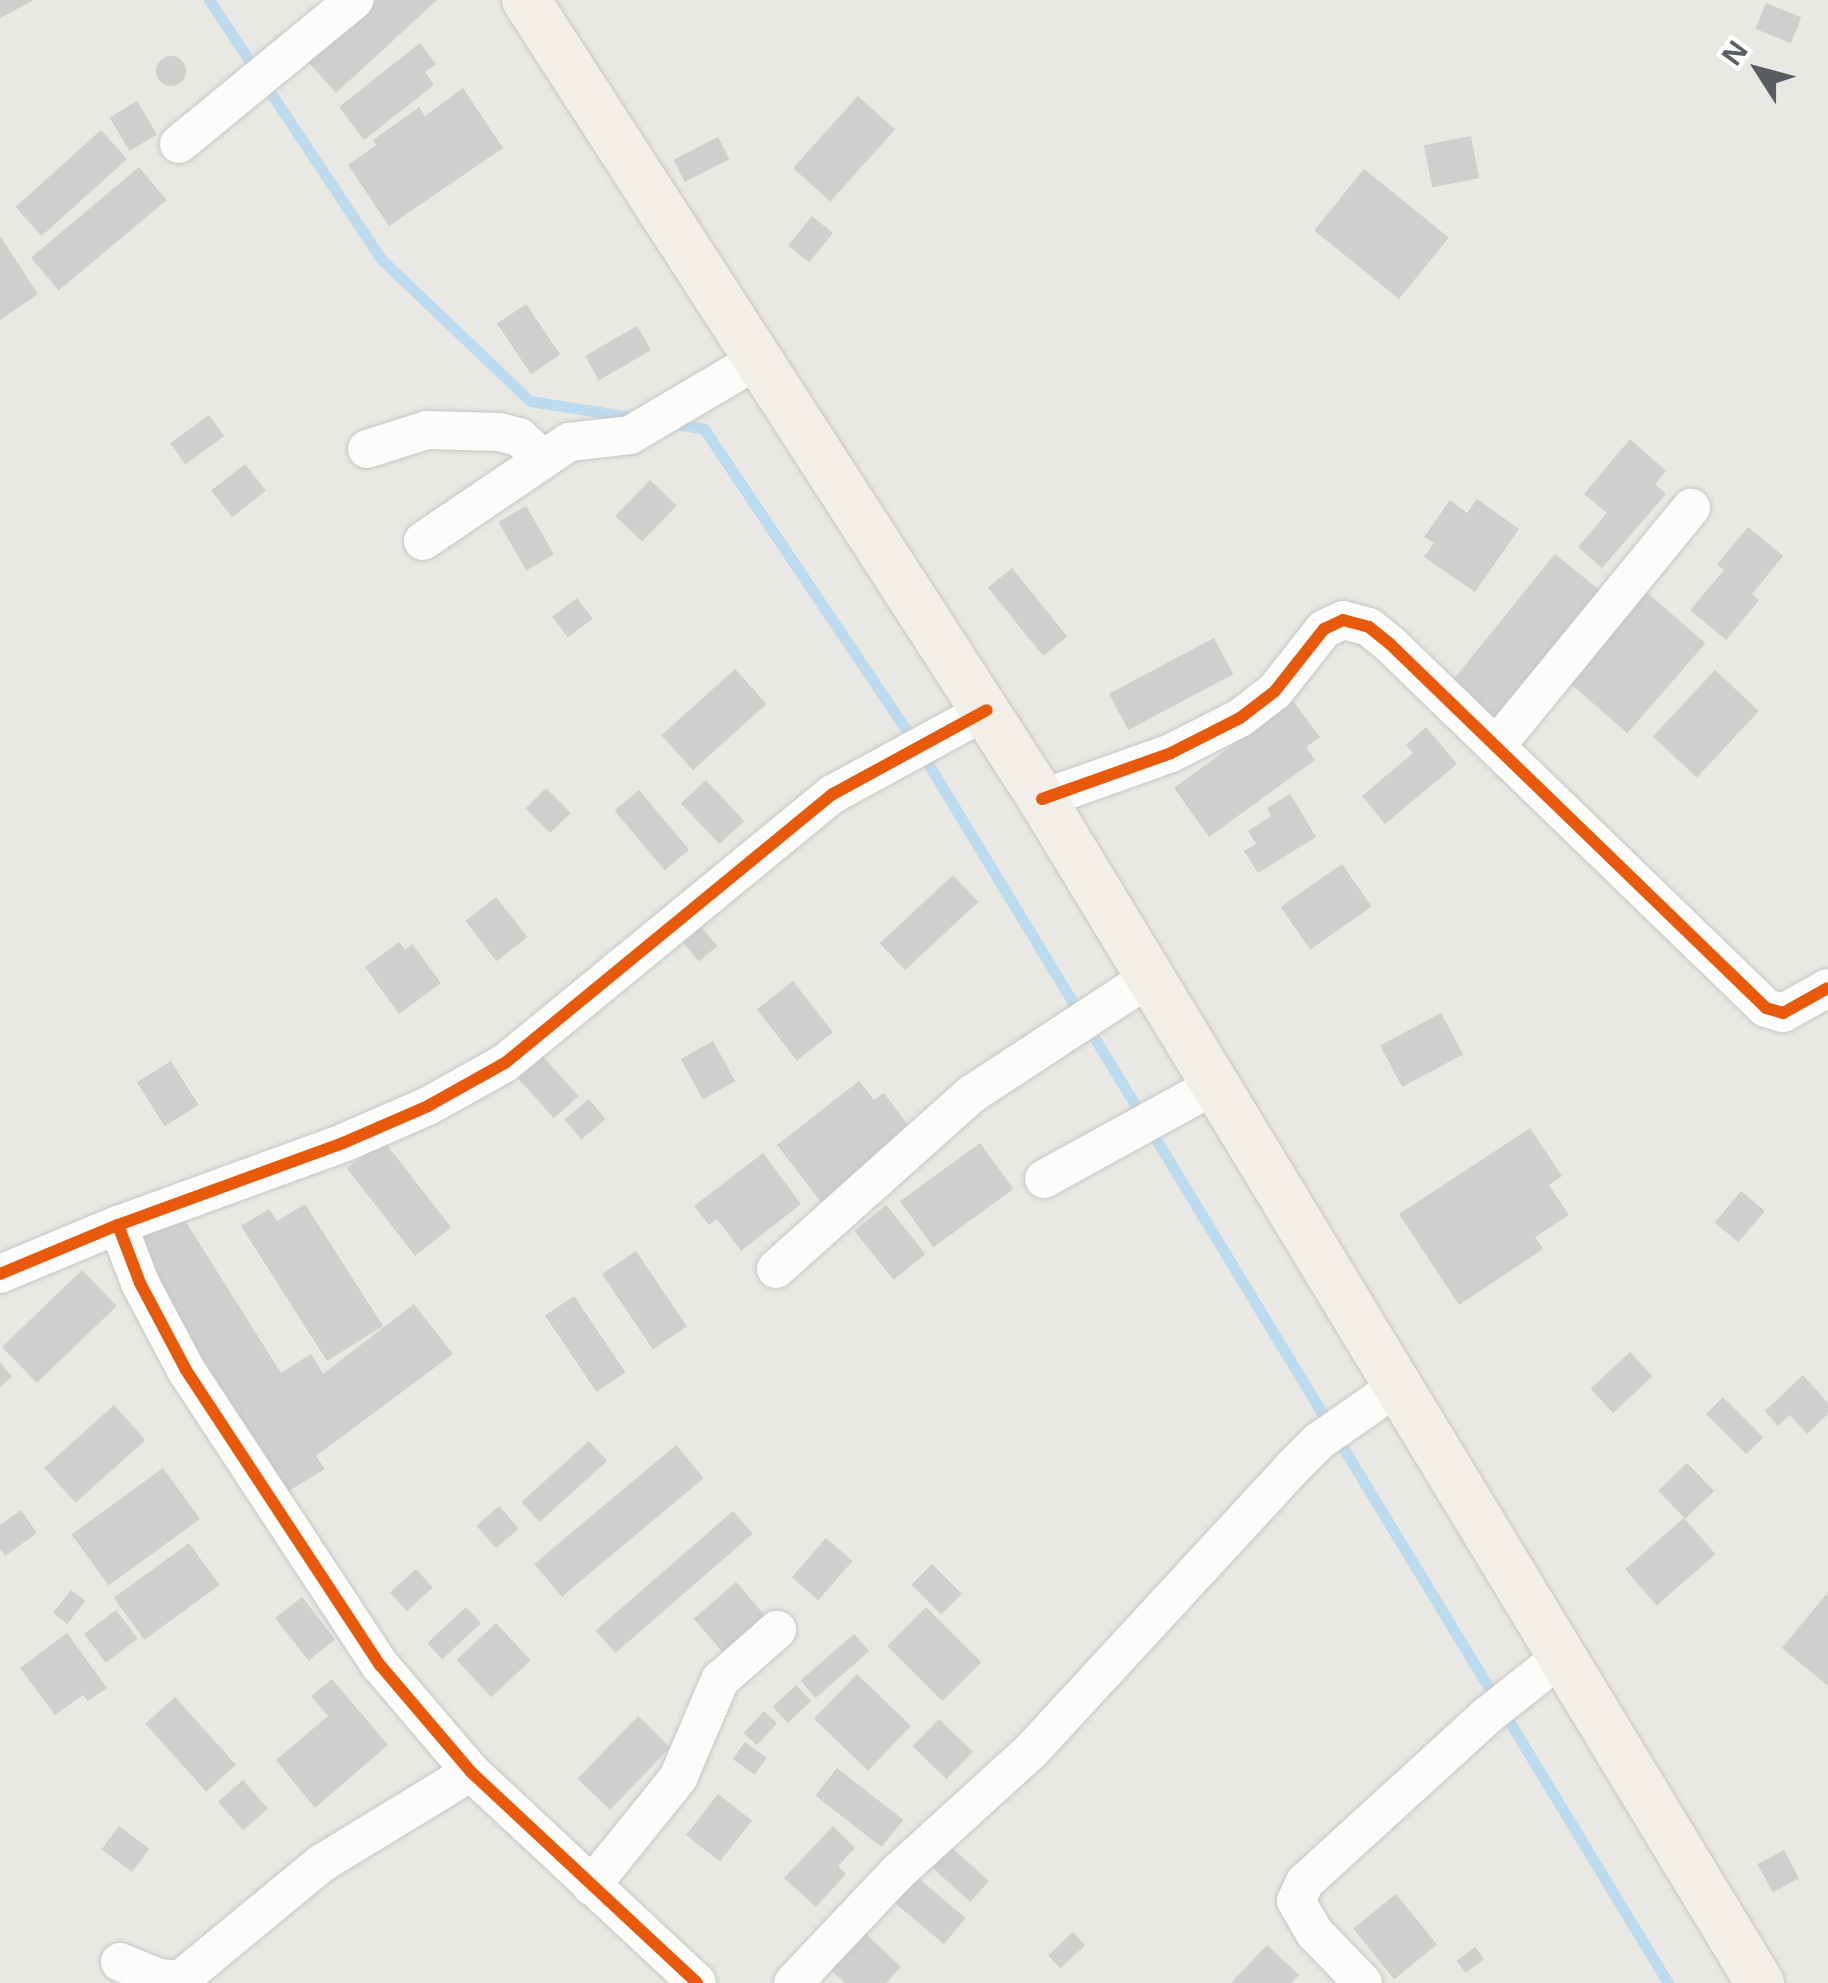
<!DOCTYPE html>
<style>
body{margin:0}
#map{position:relative;width:1828px;height:1983px;overflow:hidden;background:#e9e8e4;font-family:"Open Sans",sans-serif}
div>[style]{position:absolute}
[style*='--x']{left:calc(var(--x)*1px);top:calc(var(--y)*1px);width:calc(var(--w)*1px);rotate:calc(var(--a)*1deg)}
.stream>*{height:11px;margin:-5.5px;padding:0 5.5px;transform-origin:5.5px;border-radius:5.5px;background:#bddbee}
.building>*{inset:0;background:#d0cfcd;transform-origin:0 0}
.round{border-radius:50%}
.roads{filter:drop-shadow(0 0 2px #c6c6c6) drop-shadow(0 0 2px #c6c6c6)}
.minor>*{height:38px;margin:-19px;padding:0 19px;transform-origin:19px;border-radius:19px;background:#fcfcfb}
.major>*{height:48px;margin:-24px;padding:0 24px;transform-origin:24px;border-radius:24px;background:#f1efe7}
.cycleway>*{height:12px;margin:-6px;padding:0 6px;transform-origin:6px;border-radius:6px;background:#e8590c}
span{translate:-50% -50%;white-space:nowrap;text-align:center;line-height:1.15;-webkit-text-stroke:8px #fff;paint-order:stroke}
.north{position:absolute;left:1708px;top:20px;width:100px;height:100px;-webkit-text-stroke:8px #fff;paint-order:stroke;rotate:306deg;font-size:28px;font-weight:700;line-height:40px;text-align:center;color:#5a5d61}
.north::after{content:'';display:block;margin:auto;width:35px;height:45px;background:#5a5d61;clip-path:polygon(50% 0,100% 100%,50% 72%,0 100%)}
</style>
<div id="map">
<div class="stream">
<div style="--x:209;--y:0;--w:312;--a:56.4"></div>
<div style="--x:382;--y:260;--w:204;--a:43.6"></div>
<div style="--x:530;--y:401;--w:109;--a:8.9"></div>
<div style="--x:671;--y:423;--w:34;--a:10"></div>
<div style="--x:704;--y:429;--w:389;--a:56.1"></div>
<div style="--x:921;--y:752;--w:1440;--a:58.75"></div>
</div>
<div class="building">
<div style="clip-path:polygon(0 0,34px 0,0 18px)"></div>
<div style="clip-path:polygon(364px 0,437px 0,336px 93px,302px 55px)"></div>
<div style="left:1766px;top:3px;width:38px;height:28px;rotate:22deg"></div>
<div style="clip-path:polygon(420px 43px,436px 64px,425px 72px,434px 85px,364px 140px,339px 107px)"></div>
<div class="round" style="left:156px;top:56px;width:30px;height:30px"></div>
<div style="clip-path:polygon(463px 88px,503px 148px,389px 226px,348px 165px,376px 145px,373px 140px,419px 107px,425px 116px)"></div>
<div style="left:858px;top:96px;width:50px;height:97px;rotate:42deg"></div>
<div style="left:137px;top:101px;width:39px;height:32px;rotate:59deg"></div>
<div style="left:101px;top:130px;width:39px;height:115px;rotate:48deg"></div>
<div style="left:1471px;top:136px;width:43px;height:48px;rotate:79deg"></div>
<div style="left:718px;top:137px;width:25px;height:50px;rotate:63deg"></div>
<div style="left:139px;top:167px;width:43px;height:141px;rotate:50deg"></div>
<div style="left:1364px;top:169px;width:109px;height:79px;rotate:39deg"></div>
<div style="left:812px;top:216px;width:27px;height:38px;rotate:39deg"></div>
<div style="clip-path:polygon(0 236px,38px 294px,0 320px)"></div>
<div style="left:526px;top:304px;width:61px;height:35px;rotate:56deg"></div>
<div style="left:637px;top:326px;width:28px;height:60px;rotate:60deg"></div>
<div style="left:209px;top:415px;width:26px;height:48px;rotate:54deg"></div>
<div style="clip-path:polygon(1630px 439px,1666px 471px,1655px 484px,1666px 494px,1602px 568px,1578px 547px,1607px 513px,1584px 494px)"></div>
<div style="left:245px;top:464px;width:34px;height:43px;rotate:52deg"></div>
<div style="left:650px;top:480px;width:37px;height:50px;rotate:44deg"></div>
<div style="clip-path:polygon(1477px 499px,1519px 529px,1475px 592px,1424px 557px,1434px 543px,1424px 537px,1450px 500px,1467px 513px)"></div>
<div style="left:526px;top:506px;width:56px;height:32px;rotate:60deg"></div>
<div style="clip-path:polygon(1748px 527px,1783px 556px,1752px 594px,1759px 600px,1726px 640px,1690px 610px,1724px 570px,1717px 564px)"></div>
<div style="left:1555px;top:554px;width:63px;height:171px;rotate:39deg"></div>
<div style="left:1012px;top:568px;width:88px;height:31px;rotate:51deg"></div>
<div style="left:1636px;top:583px;width:92px;height:119px;rotate:41deg"></div>
<div style="left:577px;top:598px;width:26px;height:31px;rotate:53deg"></div>
<div style="left:1214px;top:638px;width:41px;height:119px;rotate:62deg"></div>
<div style="left:735px;top:669px;width:47px;height:99px;rotate:48deg"></div>
<div style="left:1715px;top:670px;width:60px;height:91px;rotate:43deg"></div>
<div style="clip-path:polygon(1293px 701px,1320px 737px,1306px 747px,1315px 760px,1209px 837px,1174px 788px)"></div>
<div style="clip-path:polygon(1426px 727px,1457px 764px,1385px 824px,1362px 796px,1413px 753px,1406px 745px)"></div>
<div style="left:706px;top:780px;width:56px;height:34px;rotate:47deg"></div>
<div style="left:546px;top:788px;width:35px;height:29px;rotate:45deg"></div>
<div style="left:639px;top:790px;width:78px;height:32px;rotate:50deg"></div>
<div style="clip-path:polygon(1290px 794px,1316px 837px,1258px 873px,1244px 851px,1256px 844px,1248px 831px,1271px 816px,1267px 808px)"></div>
<div style="left:1342px;top:864px;width:52px;height:75px;rotate:55deg"></div>
<div style="left:953px;top:875px;width:37px;height:100px;rotate:47deg"></div>
<div style="left:496px;top:897px;width:51px;height:39px;rotate:52deg"></div>
<div style="left:698px;top:923px;width:30px;height:24px;rotate:50deg"></div>
<div style="clip-path:polygon(399px 942px,405px 950px,412px 944px,441px 983px,399px 1014px,365px 967px)"></div>
<div style="left:793px;top:981px;width:65px;height:46px;rotate:52deg"></div>
<div style="left:1441px;top:1013px;width:47px;height:69px;rotate:62deg"></div>
<div style="left:713px;top:1041px;width:46px;height:37px;rotate:61deg"></div>
<div style="left:537px;top:1050px;width:62px;height:33px;rotate:48deg"></div>
<div style="left:171px;top:1061px;width:52px;height:40px;rotate:58deg"></div>
<div style="clip-path:polygon(859px 1081px,874px 1100px,884px 1093px,908px 1125px,821px 1202px,777px 1145px)"></div>
<div style="left:589px;top:1099px;width:26px;height:32px;rotate:50deg"></div>
<div style="clip-path:polygon(1530px 1128px,1562px 1176px,1549px 1185px,1569px 1215px,1535px 1237px,1543px 1249px,1459px 1305px,1399px 1214px)"></div>
<div style="left:383px;top:1140px;width:111px;height:46px;rotate:52deg"></div>
<div style="left:980px;top:1143px;width:57px;height:99px;rotate:54deg"></div>
<div style="clip-path:polygon(763px 1153px,801px 1204px,741px 1251px,717px 1219px,709px 1225px,694px 1206px)"></div>
<div style="left:1741px;top:1191px;width:31px;height:41px;rotate:40deg"></div>
<div style="clip-path:polygon(305px 1204px,383px 1326px,327px 1361px,241px 1226px,269px 1209px,277px 1221px)"></div>
<div style="left:886px;top:1205px;width:63px;height:41px;rotate:51deg"></div>
<div style="clip-path:polygon(179px 1211px,281px 1373px,311px 1354px,323px 1374px,414px 1304px,453px 1354px,316px 1456px,325px 1469px,287px 1492px,129px 1242px)"></div>
<div style="left:636px;top:1251px;width:91px;height:41px;rotate:56deg"></div>
<div style="left:82px;top:1270px;width:50px;height:111px;rotate:46deg"></div>
<div style="left:574px;top:1296px;width:92px;height:35px;rotate:56deg"></div>
<div style="left:1630px;top:1352px;width:33px;height:54px;rotate:47deg"></div>
<div style="clip-path:polygon(0 1362px,12px 1377px,0 1387px)"></div>
<div style="clip-path:polygon(1803px 1375px,1828px 1403px,1828px 1414px,1807px 1434px,1790px 1415px,1778px 1426px,1765px 1411px)"></div>
<div style="left:1723px;top:1397px;width:57px;height:24px;rotate:45deg"></div>
<div style="left:114px;top:1405px;width:47px;height:94px;rotate:48deg"></div>
<div style="left:589px;top:1441px;width:27px;height:91px;rotate:48deg"></div>
<div style="left:676px;top:1445px;width:43px;height:185px;rotate:50deg"></div>
<div style="left:1687px;top:1463px;width:39px;height:40px;rotate:46deg"></div>
<div style="left:163px;top:1468px;width:63px;height:113px;rotate:54deg"></div>
<div style="left:499px;top:1506px;width:30px;height:30px;rotate:49deg"></div>
<div style="clip-path:polygon(21px 1510px,37px 1533px,5px 1556px,0 1549px,0 1525px)"></div>
<div style="left:733px;top:1511px;width:30px;height:182px;rotate:49deg"></div>
<div style="left:1684px;top:1518px;width:48px;height:78px;rotate:49deg"></div>
<div style="left:826px;top:1538px;width:35px;height:52px;rotate:41deg"></div>
<div style="left:189px;top:1543px;width:52px;height:93px;rotate:54deg"></div>
<div style="left:932px;top:1564px;width:42px;height:29px;rotate:45deg"></div>
<div style="left:416px;top:1569px;width:25px;height:35px;rotate:48deg"></div>
<div style="left:736px;top:1582px;width:53px;height:56px;rotate:49deg"></div>
<div style="left:71px;top:1590px;width:18px;height:29px;rotate:38deg"></div>
<div style="clip-path:polygon(1828px 1592px,1828px 1686px,1782px 1648px)"></div>
<div style="left:302px;top:1597px;width:54px;height:34px;rotate:52deg"></div>
<div style="left:466px;top:1607px;width:22px;height:53px;rotate:47deg"></div>
<div style="left:926px;top:1607px;width:78px;height:55px;rotate:45deg"></div>
<div style="left:116px;top:1610px;width:36px;height:40px;rotate:53deg"></div>
<div style="left:496px;top:1623px;width:51px;height:54px;rotate:47deg"></div>
<div style="clip-path:polygon(67px 1633px,107px 1688px,88px 1701px,83px 1695px,55px 1715px,20px 1668px)"></div>
<div style="left:854px;top:1634px;width:23px;height:71px;rotate:49deg"></div>
<div style="left:857px;top:1674px;width:75px;height:62px;rotate:44deg"></div>
<div style="clip-path:polygon(332px 1679px,388px 1745px,315px 1808px,276px 1760px,328px 1716px,311px 1696px)"></div>
<div style="left:796px;top:1685px;width:22px;height:32px;rotate:47deg"></div>
<div style="left:175px;top:1697px;width:91px;height:40px;rotate:48deg"></div>
<div style="left:764px;top:1711px;width:18px;height:30px;rotate:43deg"></div>
<div style="left:638px;top:1716px;width:45px;height:87px;rotate:44deg"></div>
<div style="left:939px;top:1719px;width:47px;height:38px;rotate:44deg"></div>
<div style="left:745px;top:1742px;width:27px;height:21px;rotate:36deg"></div>
<div style="left:837px;top:1768px;width:84px;height:35px;rotate:38deg"></div>
<div style="left:243px;top:1780px;width:38px;height:33px;rotate:49deg"></div>
<div style="left:718px;top:1794px;width:43px;height:52px;rotate:38deg"></div>
<div style="left:119px;top:1826px;width:38px;height:29px;rotate:37deg"></div>
<div style="clip-path:polygon(833px 1826px,855px 1848px,838px 1866px,846px 1874px,816px 1907px,784px 1878px)"></div>
<div style="left:951px;top:1847px;width:51px;height:28px;rotate:42deg"></div>
<div style="left:1784px;top:1850px;width:32px;height:30px;rotate:62deg"></div>
<div style="left:912px;top:1873px;width:70px;height:34px;rotate:40deg"></div>
<div style="left:1396px;top:1894px;width:65px;height:55px;rotate:51deg"></div>
<div style="clip-path:polygon(861px 1929px,901px 1967px,886px 1983px,845px 1983px,826px 1966px)"></div>
<div style="left:1073px;top:1932px;width:18px;height:34px;rotate:47deg"></div>
<div style="clip-path:polygon(1267px 1945px,1299px 1975px,1291px 1983px,1231px 1983px)"></div>
<div style="left:1475px;top:1947px;width:15px;height:23px;rotate:53deg"></div>
</div>
<div class="roads">
<div class="minor">
<div style="--x:179;--y:144;--w:227;--a:-39.4"></div>
<div style="--x:367;--y:449;--w:63;--a:-17.6"></div>
<div style="--x:427;--y:430;--w:72;--a:1.6"></div>
<div style="--x:499;--y:432;--w:21;--a:14"></div>
<div style="--x:519;--y:437;--w:31;--a:42"></div>
<div style="--x:423;--y:541;--w:176;--a:-34.1"></div>
<div style="--x:569;--y:442;--w:61;--a:-6.5"></div>
<div style="--x:630;--y:435;--w:150;--a:-30.5"></div>
<div style="--x:1496;--y:746;--w:308;--a:-50.7"></div>
<div style="--x:1042;--y:799;--w:137;--a:-19.6"></div>
<div style="--x:1171;--y:753;--w:77;--a:-26.9"></div>
<div style="--x:1240;--y:718;--w:44;--a:-37.6"></div>
<div style="--x:1275;--y:691;--w:79;--a:-51.7"></div>
<div style="--x:1324;--y:629;--w:21;--a:-25"></div>
<div style="--x:1343;--y:620;--w:27;--a:15"></div>
<div style="--x:1369;--y:627;--w:27;--a:39"></div>
<div style="--x:1390;--y:644;--w:523;--a:44.07"></div>
<div style="--x:1766;--y:1008;--w:18;--a:16"></div>
<div style="--x:1783;--y:1013;--w:51;--a:-29.1"></div>
<div style="--x:1044;--y:1179;--w:195;--a:-28.8"></div>
<div style="--x:118;--y:1225;--w:62;--a:69.2"></div>
<div style="--x:140;--y:1283;--w:98;--a:62.1"></div>
<div style="--x:186;--y:1370;--w:353;--a:56.7"></div>
<div style="--x:380;--y:1665;--w:140;--a:49.6"></div>
<div style="--x:471;--y:1772;--w:309;--a:43"></div>
<div style="--x:776;--y:1269;--w:263;--a:-41.8"></div>
<div style="--x:972;--y:1094;--w:213;--a:-33.3"></div>
<div style="--x:0;--y:1274;--w:128;--a:-22.6"></div>
<div style="--x:118;--y:1225;--w:239;--a:-20"></div>
<div style="--x:343;--y:1143;--w:93;--a:-23.5"></div>
<div style="--x:428;--y:1106;--w:88;--a:-29.2"></div>
<div style="--x:505;--y:1063;--w:424;--a:-39.4"></div>
<div style="--x:833;--y:794;--w:175;--a:-28.6"></div>
<div style="--x:591;--y:1886;--w:139;--a:-51.1"></div>
<div style="--x:678;--y:1778;--w:107;--a:-66.8"></div>
<div style="--x:720;--y:1680;--w:76;--a:-41.3"></div>
<div style="--x:120;--y:1962;--w:42;--a:22.3"></div>
<div style="--x:159;--y:1978;--w:21;--a:5"></div>
<div style="--x:180;--y:1980;--w:184;--a:-39.5"></div>
<div style="--x:322;--y:1863;--w:175;--a:-31.4"></div>
<div style="--x:793;--y:1983;--w:153;--a:-46.6"></div>
<div style="--x:898;--y:1872;--w:180;--a:-42.3"></div>
<div style="--x:1031;--y:1751;--w:384;--a:-47.3"></div>
<div style="--x:1291;--y:1469;--w:40;--a:-45"></div>
<div style="--x:1319;--y:1441;--w:96;--a:-34.8"></div>
<div style="--x:1363;--y:1983;--w:71;--a:-133.9"></div>
<div style="--x:1314;--y:1932;--w:36;--a:-120"></div>
<div style="--x:1296;--y:1901;--w:21;--a:-65"></div>
<div style="--x:1305;--y:1882;--w:248;--a:-42.4"></div>
<div style="--x:1488;--y:1715;--w:93;--a:-38.5"></div>
</div>
<div class="major">
<div style="--x:526;--y:0;--w:951;--a:57.15"></div>
<div style="--x:1042;--y:799;--w:1385;--a:58.77"></div>
</div>
</div>
<div class="cycleway">
<div style="--x:1042;--y:799;--w:137;--a:-19.6"></div>
<div style="--x:1171;--y:753;--w:77;--a:-26.9"></div>
<div style="--x:1240;--y:718;--w:44;--a:-37.6"></div>
<div style="--x:1275;--y:691;--w:79;--a:-51.7"></div>
<div style="--x:1324;--y:629;--w:21;--a:-25"></div>
<div style="--x:1343;--y:620;--w:27;--a:15"></div>
<div style="--x:1369;--y:627;--w:27;--a:39"></div>
<div style="--x:1390;--y:644;--w:523;--a:44.07"></div>
<div style="--x:1766;--y:1008;--w:18;--a:16"></div>
<div style="--x:1783;--y:1013;--w:51;--a:-29.1"></div>
<div style="--x:118;--y:1225;--w:62;--a:69.2"></div>
<div style="--x:140;--y:1283;--w:98;--a:62.1"></div>
<div style="--x:186;--y:1370;--w:353;--a:56.7"></div>
<div style="--x:380;--y:1665;--w:140;--a:49.6"></div>
<div style="--x:471;--y:1772;--w:309;--a:43"></div>
<div style="--x:0;--y:1274;--w:128;--a:-22.6"></div>
<div style="--x:118;--y:1225;--w:239;--a:-20"></div>
<div style="--x:343;--y:1143;--w:93;--a:-23.5"></div>
<div style="--x:428;--y:1106;--w:88;--a:-29.2"></div>
<div style="--x:505;--y:1063;--w:424;--a:-39.4"></div>
<div style="--x:833;--y:794;--w:175;--a:-28.6"></div>
</div>
<div class="north">N</div>
</div>
